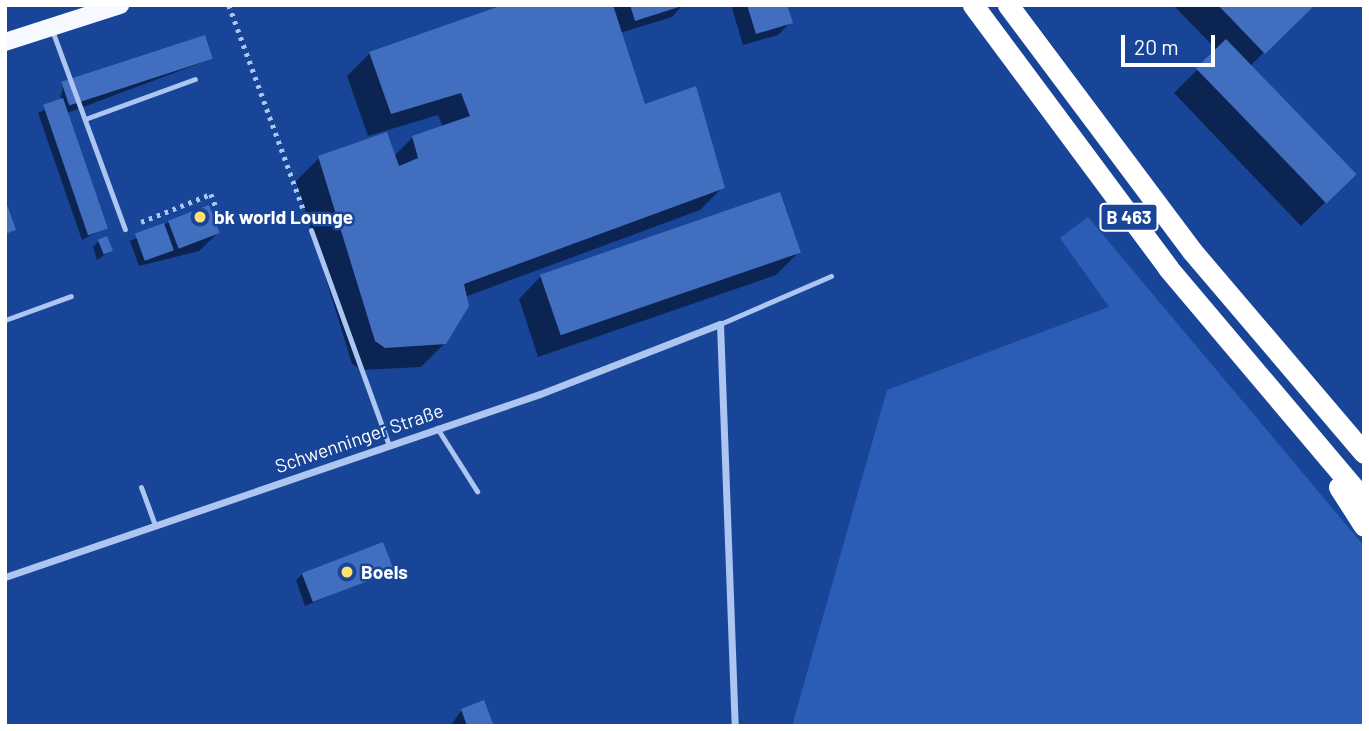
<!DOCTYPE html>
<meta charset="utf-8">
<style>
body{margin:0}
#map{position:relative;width:1369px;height:731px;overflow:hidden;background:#184598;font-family:Barlow,sans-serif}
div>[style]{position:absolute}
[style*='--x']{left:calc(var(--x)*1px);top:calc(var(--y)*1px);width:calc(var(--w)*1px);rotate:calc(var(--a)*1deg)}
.green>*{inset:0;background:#2c5db6}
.shadow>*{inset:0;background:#0007}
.building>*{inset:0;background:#416ebf;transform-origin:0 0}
.path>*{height:4.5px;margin-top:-2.25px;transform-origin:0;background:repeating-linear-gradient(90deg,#acc5f1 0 3.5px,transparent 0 8.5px)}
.service>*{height:5px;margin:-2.5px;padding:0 2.5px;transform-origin:2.5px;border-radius:2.5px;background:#acc5f1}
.minor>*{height:7px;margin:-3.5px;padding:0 3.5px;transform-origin:3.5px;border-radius:3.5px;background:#acc5f1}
.primary>*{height:18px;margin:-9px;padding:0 9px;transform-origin:9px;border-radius:9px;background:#f6f9ff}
.motorway>*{height:21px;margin:-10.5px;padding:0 10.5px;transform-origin:10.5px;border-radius:10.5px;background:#fff}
.dots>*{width:19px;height:19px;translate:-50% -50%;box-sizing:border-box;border:4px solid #184598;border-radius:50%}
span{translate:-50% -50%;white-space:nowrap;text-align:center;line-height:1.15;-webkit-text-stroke:5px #184598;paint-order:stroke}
.shield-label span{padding:2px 5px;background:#184598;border:2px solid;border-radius:5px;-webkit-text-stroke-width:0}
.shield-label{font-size:18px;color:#fff;font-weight:700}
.poi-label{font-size:19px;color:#fff;font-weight:700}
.left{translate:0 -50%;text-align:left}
.street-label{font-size:19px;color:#fff}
.frame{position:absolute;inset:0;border:7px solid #fff;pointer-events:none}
.scale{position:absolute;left:1121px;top:35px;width:94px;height:32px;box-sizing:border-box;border:4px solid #fff;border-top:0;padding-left:9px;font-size:21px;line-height:24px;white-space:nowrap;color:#fff;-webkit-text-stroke:5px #184598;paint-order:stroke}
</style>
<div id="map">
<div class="green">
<div style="clip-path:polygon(1088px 217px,1364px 546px,1364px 726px,792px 726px,887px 390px,1109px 307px,1060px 238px)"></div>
</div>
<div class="shadow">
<div style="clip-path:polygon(508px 5px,683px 5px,672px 17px,620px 33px,644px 106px,723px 187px,700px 210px,465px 297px,445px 343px,421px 367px,362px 370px,352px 364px,296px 181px,319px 158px,394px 156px,413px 137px,443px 127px,438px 115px,368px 136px,347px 76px,370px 53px)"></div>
<div style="clip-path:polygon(731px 5px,785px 5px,791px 22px,778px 35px,743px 45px)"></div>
<div style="clip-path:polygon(1173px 5px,1313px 5px,1250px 66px,1354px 174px,1301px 226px,1174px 93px,1217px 50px)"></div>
<div style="clip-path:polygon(211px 59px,67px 113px,106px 227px,82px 240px,38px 113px,60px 101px,63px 86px)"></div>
<div style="clip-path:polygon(169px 222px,218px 233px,199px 251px,139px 266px,130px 241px)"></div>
<div style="clip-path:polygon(99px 241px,111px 251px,97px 260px,93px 247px)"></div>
<div style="clip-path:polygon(799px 252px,776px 275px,538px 357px,519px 299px,541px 276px)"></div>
<div style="clip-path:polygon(392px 570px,305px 606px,296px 580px,302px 574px)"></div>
<div style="clip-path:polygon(462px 710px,492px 726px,450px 726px)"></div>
</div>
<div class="building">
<div style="clip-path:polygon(503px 5px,613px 5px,645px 104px,696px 86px,725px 188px,464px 284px,469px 306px,446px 344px,385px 348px,375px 341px,318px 156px,387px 132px,399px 166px,418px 158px,412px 136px,470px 116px,461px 93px,391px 114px,369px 52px)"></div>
<div style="clip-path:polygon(630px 5px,682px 5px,682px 6px,635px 21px)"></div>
<div style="clip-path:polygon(747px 5px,787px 5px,793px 23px,756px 34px)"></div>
<div style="clip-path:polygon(1218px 5px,1315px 5px,1265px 54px)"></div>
<div style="left:205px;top:35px;width:25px;height:151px;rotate:72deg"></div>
<div style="left:1226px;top:39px;width:188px;height:42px;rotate:46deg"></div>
<div style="left:63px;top:98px;width:138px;height:21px;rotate:71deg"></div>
<div style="left:780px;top:192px;width:64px;height:254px;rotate:71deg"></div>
<div style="clip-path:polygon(5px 199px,16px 230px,5px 234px)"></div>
<div style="left:209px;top:205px;width:30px;height:44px;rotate:69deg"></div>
<div style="left:164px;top:223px;width:29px;height:31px;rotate:70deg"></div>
<div style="left:107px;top:236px;width:16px;height:10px;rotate:68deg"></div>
<div style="left:383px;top:542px;width:31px;height:87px;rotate:69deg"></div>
<div style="clip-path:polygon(484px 700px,494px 726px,467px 726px,461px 709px)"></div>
</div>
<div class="path">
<div style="--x:229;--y:5;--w:225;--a:70"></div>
<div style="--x:141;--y:222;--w:75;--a:-21.8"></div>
<div style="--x:211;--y:194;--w:30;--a:69"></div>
<div style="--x:222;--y:222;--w:6;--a:162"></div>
</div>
<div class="service">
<div style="--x:52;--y:30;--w:212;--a:69.9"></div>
<div style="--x:85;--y:119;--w:117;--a:-20"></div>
<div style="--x:311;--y:230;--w:229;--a:70.1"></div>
<div style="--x:5;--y:320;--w:70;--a:-20"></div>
<div style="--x:720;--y:324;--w:121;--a:-23.4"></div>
<div style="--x:437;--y:428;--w:75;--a:57.6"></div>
<div style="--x:141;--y:487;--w:40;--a:69.8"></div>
</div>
<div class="minor">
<div style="--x:5;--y:577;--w:565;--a:-18.88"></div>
<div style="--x:540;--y:394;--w:193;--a:-21.3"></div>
<div style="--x:720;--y:324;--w:402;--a:87.9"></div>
</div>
<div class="primary">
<div style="--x:5;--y:42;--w:121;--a:-17.8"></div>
</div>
<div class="motorway">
<div style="--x:973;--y:5;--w:327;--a:53.4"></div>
<div style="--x:1168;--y:268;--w:304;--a:49.8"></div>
<div style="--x:1008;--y:5;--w:307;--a:53.2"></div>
<div style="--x:1192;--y:251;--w:265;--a:49.6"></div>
<div style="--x:1339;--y:487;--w:46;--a:57.3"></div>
</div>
<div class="dots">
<div style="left:200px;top:217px;background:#ffe16c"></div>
<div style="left:347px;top:572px;background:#ffe16c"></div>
</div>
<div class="shield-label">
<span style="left:1129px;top:217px">B 463</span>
</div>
<div class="poi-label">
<span class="left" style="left:214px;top:217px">bk world Lounge</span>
<span class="left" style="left:361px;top:572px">Boels</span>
</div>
<div class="street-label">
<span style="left:359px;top:438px;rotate:-19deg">Schwenninger Straße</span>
</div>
<div class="frame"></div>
<div class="scale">20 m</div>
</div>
